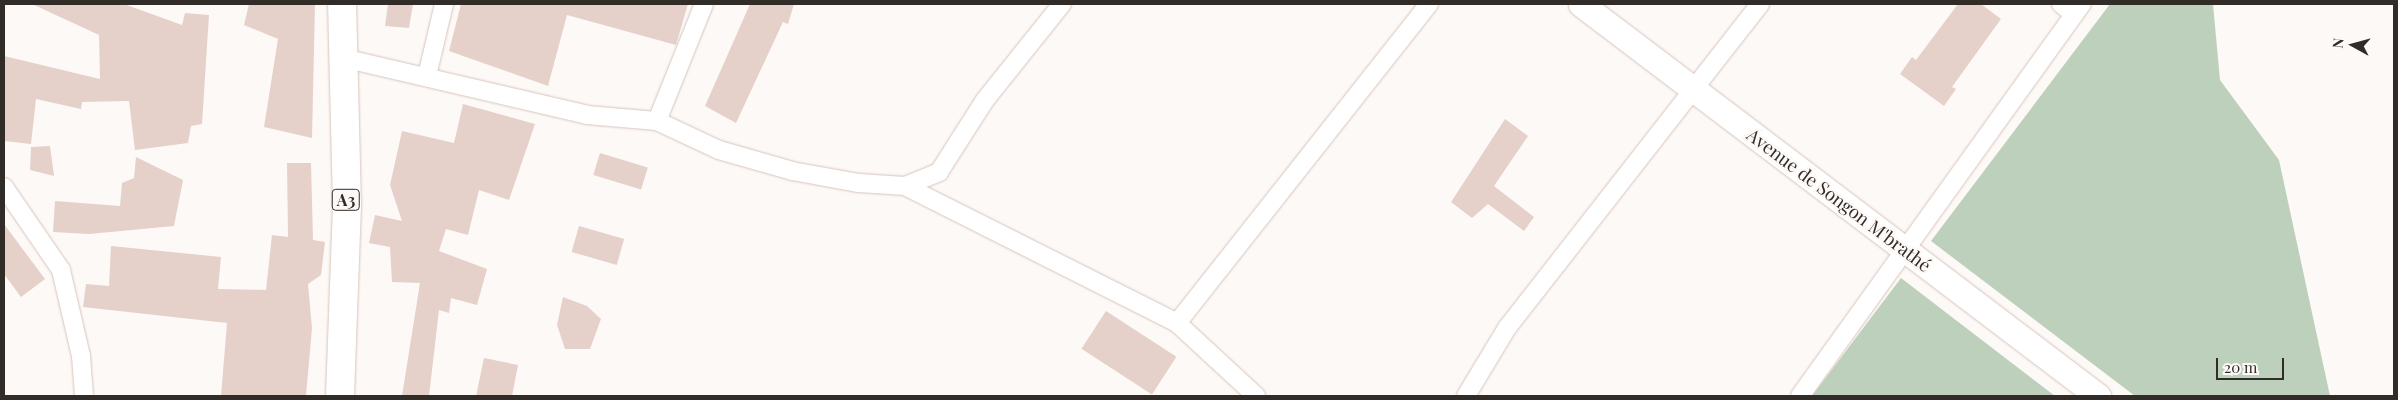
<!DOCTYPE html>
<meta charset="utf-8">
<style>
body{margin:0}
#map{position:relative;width:2398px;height:400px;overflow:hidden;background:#fdf9f7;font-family:"Playfair Display",serif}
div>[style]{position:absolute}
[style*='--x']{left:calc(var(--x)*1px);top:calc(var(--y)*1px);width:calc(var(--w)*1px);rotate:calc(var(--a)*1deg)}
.green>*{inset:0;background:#bcd0bc}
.building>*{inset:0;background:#e5d1ca;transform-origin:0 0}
.roads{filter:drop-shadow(0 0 1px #d6c5bb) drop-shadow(0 0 1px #d6c5bb)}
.street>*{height:18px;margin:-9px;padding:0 9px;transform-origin:9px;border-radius:9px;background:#fff}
.secondary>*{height:25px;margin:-12.5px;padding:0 12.5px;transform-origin:12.5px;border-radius:12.5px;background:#fff}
.primary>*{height:28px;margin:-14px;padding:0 14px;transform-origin:14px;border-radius:14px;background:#fff}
span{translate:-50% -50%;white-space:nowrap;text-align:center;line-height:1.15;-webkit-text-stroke:5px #fdf9f7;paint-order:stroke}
.shield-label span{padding:1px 4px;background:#fdf9f7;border:1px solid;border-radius:4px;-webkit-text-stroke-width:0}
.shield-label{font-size:16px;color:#322c28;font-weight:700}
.street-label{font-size:18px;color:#322c28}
.frame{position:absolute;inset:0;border:5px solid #322c28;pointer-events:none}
.north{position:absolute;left:2328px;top:20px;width:50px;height:50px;-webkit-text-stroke:4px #fdf9f7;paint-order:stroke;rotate:277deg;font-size:14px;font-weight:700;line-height:20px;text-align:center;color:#322c28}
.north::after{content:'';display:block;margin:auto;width:18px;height:22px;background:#322c28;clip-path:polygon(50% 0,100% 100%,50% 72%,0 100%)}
.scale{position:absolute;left:2216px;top:358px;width:68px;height:22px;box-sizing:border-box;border:2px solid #322c28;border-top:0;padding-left:6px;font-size:15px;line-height:18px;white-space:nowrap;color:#322c28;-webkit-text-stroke:4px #fdf9f7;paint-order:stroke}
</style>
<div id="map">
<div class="green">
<div style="clip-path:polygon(2110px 4px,2213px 4px,2220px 80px,2279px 160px,2330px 396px,2135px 396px,1931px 241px)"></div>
<div style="clip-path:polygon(1901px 278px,2055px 396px,1812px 396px)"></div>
</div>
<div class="building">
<div style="clip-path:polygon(32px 4px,124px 4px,182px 25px,185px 13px,209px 15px,202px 124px,191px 126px,188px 143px,135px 150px,129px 101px,82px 102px,81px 109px,36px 99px,31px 144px,4px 141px,4px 56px,100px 79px,99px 35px)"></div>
<div style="clip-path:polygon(249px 4px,315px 4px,312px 138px,264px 127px,278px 39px,244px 25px)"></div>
<div style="clip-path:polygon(388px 4px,413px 4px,409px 28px,385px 26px)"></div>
<div style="clip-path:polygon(461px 4px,688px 4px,676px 45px,567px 15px,548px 86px,449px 51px)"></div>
<div style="clip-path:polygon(750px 4px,794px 4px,788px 24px,783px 22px,736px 123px,705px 106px)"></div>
<div style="clip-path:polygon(1958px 4px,1981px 4px,2001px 19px,1952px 87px,1956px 89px,1944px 106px,1900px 74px,1912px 57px,1916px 60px)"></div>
<div style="clip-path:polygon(463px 104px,535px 124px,509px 200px,479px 190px,468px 235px,446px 229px,439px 251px,487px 269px,477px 305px,451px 298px,449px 313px,439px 310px,429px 396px,402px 396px,420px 283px,392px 282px,390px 247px,369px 243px,375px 215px,402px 221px,390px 185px,402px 131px,454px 143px)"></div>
<div style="clip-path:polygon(1505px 119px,1528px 136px,1494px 186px,1534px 217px,1524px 231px,1488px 204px,1472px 218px,1451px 202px)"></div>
<div style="clip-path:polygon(50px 146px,54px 176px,30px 170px,31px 147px)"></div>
<div style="left:600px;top:153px;width:50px;height:23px;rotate:17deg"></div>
<div style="clip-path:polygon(136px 157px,183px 180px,174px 226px,89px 234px,53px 232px,55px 201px,120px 206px,122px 183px,134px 178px)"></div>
<div style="clip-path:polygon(287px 163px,311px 163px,313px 240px,325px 242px,321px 275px,308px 284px,312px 328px,306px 396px,221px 396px,227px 323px,83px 307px,86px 284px,109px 286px,111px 246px,221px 257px,218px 289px,266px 290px,272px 235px,288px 237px)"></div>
<div style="clip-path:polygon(4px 224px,45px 279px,21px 297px,4px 274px)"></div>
<div style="left:579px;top:226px;width:47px;height:27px;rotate:16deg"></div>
<div style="clip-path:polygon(563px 297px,587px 306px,601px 319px,590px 349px,565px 349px,557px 325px)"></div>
<div style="left:1106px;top:311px;width:84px;height:45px;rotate:33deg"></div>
<div style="clip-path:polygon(484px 358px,518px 365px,512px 396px,476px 396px)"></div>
</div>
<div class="roads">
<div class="street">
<div style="--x:2061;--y:4;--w:16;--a:38"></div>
<div style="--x:343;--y:58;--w:251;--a:13.1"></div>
<div style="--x:587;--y:115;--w:70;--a:4.9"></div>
<div style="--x:657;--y:121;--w:68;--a:25.1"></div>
<div style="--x:719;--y:150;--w:76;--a:16"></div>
<div style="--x:792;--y:171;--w:68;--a:10.2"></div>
<div style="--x:859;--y:183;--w:46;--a:3.7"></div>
<div style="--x:905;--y:186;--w:37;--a:-22"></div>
<div style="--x:939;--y:172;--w:85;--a:-57.4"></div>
<div style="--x:985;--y:100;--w:123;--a:-51.3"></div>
<div style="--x:427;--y:76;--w:74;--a:-76.7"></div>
<div style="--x:657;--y:121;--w:126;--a:-68.1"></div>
<div style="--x:905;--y:186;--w:305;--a:26.7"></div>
<div style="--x:1177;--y:323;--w:108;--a:42.7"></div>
<div style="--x:4;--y:187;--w:101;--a:55.5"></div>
<div style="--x:61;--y:270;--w:88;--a:76.9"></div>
<div style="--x:81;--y:356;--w:40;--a:85.7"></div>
<div style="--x:1177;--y:323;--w:407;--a:-51.7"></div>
<div style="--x:1466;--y:396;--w:79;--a:-58.9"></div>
<div style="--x:1507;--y:328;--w:411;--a:-52"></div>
<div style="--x:1800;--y:396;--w:483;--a:-54.3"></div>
</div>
<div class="secondary">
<div style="--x:1581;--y:4;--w:649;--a:37.17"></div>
</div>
<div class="primary">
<div style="--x:340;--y:396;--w:190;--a:-87.9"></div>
<div style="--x:347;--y:206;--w:202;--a:-91.4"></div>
</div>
</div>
<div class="shield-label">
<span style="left:346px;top:200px">A3</span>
</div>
<div class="street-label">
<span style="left:1839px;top:200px;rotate:37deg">Avenue de Songon M'brathé</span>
</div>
<div class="frame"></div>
<div class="north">N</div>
<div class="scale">20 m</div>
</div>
